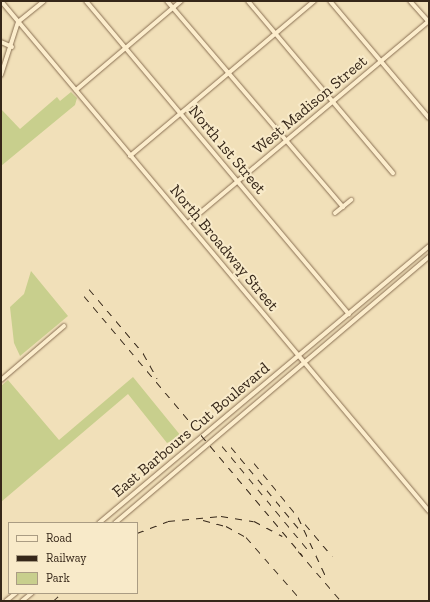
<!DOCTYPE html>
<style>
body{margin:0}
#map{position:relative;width:430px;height:602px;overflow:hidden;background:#f1e0b9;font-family:"Zilla Slab",serif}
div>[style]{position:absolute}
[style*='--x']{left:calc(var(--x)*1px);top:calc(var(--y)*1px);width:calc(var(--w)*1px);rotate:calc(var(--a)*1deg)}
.green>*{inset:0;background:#c8cf8d}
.roads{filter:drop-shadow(0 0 1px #896f53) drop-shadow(0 0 1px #896f53)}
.minor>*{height:4px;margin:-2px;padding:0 2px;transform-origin:2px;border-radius:2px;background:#fcedcc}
.rail>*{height:1px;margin-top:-0.5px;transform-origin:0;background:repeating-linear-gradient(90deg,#362719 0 7px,transparent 0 14px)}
span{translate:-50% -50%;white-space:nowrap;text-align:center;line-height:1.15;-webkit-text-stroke:4px #f8eac9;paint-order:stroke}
.street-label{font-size:16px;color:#362719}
.frame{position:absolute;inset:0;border:2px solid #362719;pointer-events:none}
.legend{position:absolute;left:8px;top:522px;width:130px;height:72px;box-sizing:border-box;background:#f8eac9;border:1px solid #aa9c83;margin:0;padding:5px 7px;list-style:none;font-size:12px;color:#362719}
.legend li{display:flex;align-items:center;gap:8px;height:20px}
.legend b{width:20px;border:1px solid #aa9c83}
</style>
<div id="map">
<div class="green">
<div style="clip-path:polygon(71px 92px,77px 98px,75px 105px,1px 166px,1px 109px,20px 129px,57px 97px,60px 101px)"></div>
<div style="clip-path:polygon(31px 271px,68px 316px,20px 356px,14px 343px,10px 307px,24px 294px)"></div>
<div style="clip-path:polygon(133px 377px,181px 436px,167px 443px,128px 394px,1px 502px,1px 386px,8px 380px,59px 440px)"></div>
</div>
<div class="roads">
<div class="minor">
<div style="--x:1;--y:1;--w:666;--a:50"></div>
<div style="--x:86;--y:1;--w:409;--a:50"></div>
<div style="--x:167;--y:1;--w:271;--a:49.5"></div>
<div style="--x:248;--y:1;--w:225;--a:49.9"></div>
<div style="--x:330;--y:1;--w:153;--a:49.8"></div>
<div style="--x:410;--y:1;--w:28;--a:48"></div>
<div style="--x:1;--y:42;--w:12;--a:24"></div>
<div style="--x:1;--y:75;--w:56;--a:-72.2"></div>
<div style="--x:18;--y:22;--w:33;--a:-39"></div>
<div style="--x:76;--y:90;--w:138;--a:-40.3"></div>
<div style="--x:130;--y:156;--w:241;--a:-40.1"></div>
<div style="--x:335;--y:213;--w:21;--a:-39"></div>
<div style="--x:188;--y:223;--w:314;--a:-40"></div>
<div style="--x:1;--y:380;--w:83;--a:-40.6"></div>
<div style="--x:99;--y:523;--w:431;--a:-40"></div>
<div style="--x:115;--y:523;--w:412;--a:-40.3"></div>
<div style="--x:6;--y:601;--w:13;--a:-39"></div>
<div style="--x:22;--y:601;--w:13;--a:-39"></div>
</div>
</div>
<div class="rail">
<div style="--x:89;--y:289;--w:84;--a:49.8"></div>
<div style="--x:143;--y:353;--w:29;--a:61"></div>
<div style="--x:84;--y:296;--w:339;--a:49.9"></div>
<div style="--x:222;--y:446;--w:136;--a:50.4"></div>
<div style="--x:231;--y:447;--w:108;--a:50.3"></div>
<div style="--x:254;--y:463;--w:70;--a:50.8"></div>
<div style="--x:298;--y:517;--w:66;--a:65"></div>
<div style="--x:203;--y:520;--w:24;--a:15"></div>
<div style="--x:226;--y:526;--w:23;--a:29"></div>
<div style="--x:246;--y:537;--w:85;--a:48.8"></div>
<div style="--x:305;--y:524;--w:42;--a:49.8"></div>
<div style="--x:137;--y:533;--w:33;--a:-21"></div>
<div style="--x:168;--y:521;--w:53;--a:-5.4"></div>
<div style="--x:221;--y:516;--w:33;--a:9"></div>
<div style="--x:254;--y:521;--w:32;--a:28"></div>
<div style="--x:298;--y:551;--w:66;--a:49.3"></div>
<div style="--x:53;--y:601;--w:12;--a:-42"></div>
</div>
<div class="street-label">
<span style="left:310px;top:105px;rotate:-40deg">West Madison Street</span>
<span style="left:227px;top:150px;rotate:50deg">North 1st Street</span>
<span style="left:224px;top:248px;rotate:50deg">North Broadway Street</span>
<span style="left:191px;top:430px;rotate:-40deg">East Barbours Cut Boulevard</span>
</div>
<div class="frame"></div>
<ul class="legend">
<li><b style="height:5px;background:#fcedcc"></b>Road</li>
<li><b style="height:5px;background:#362719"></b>Railway</li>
<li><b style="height:11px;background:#c8cf8d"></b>Park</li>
</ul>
</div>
